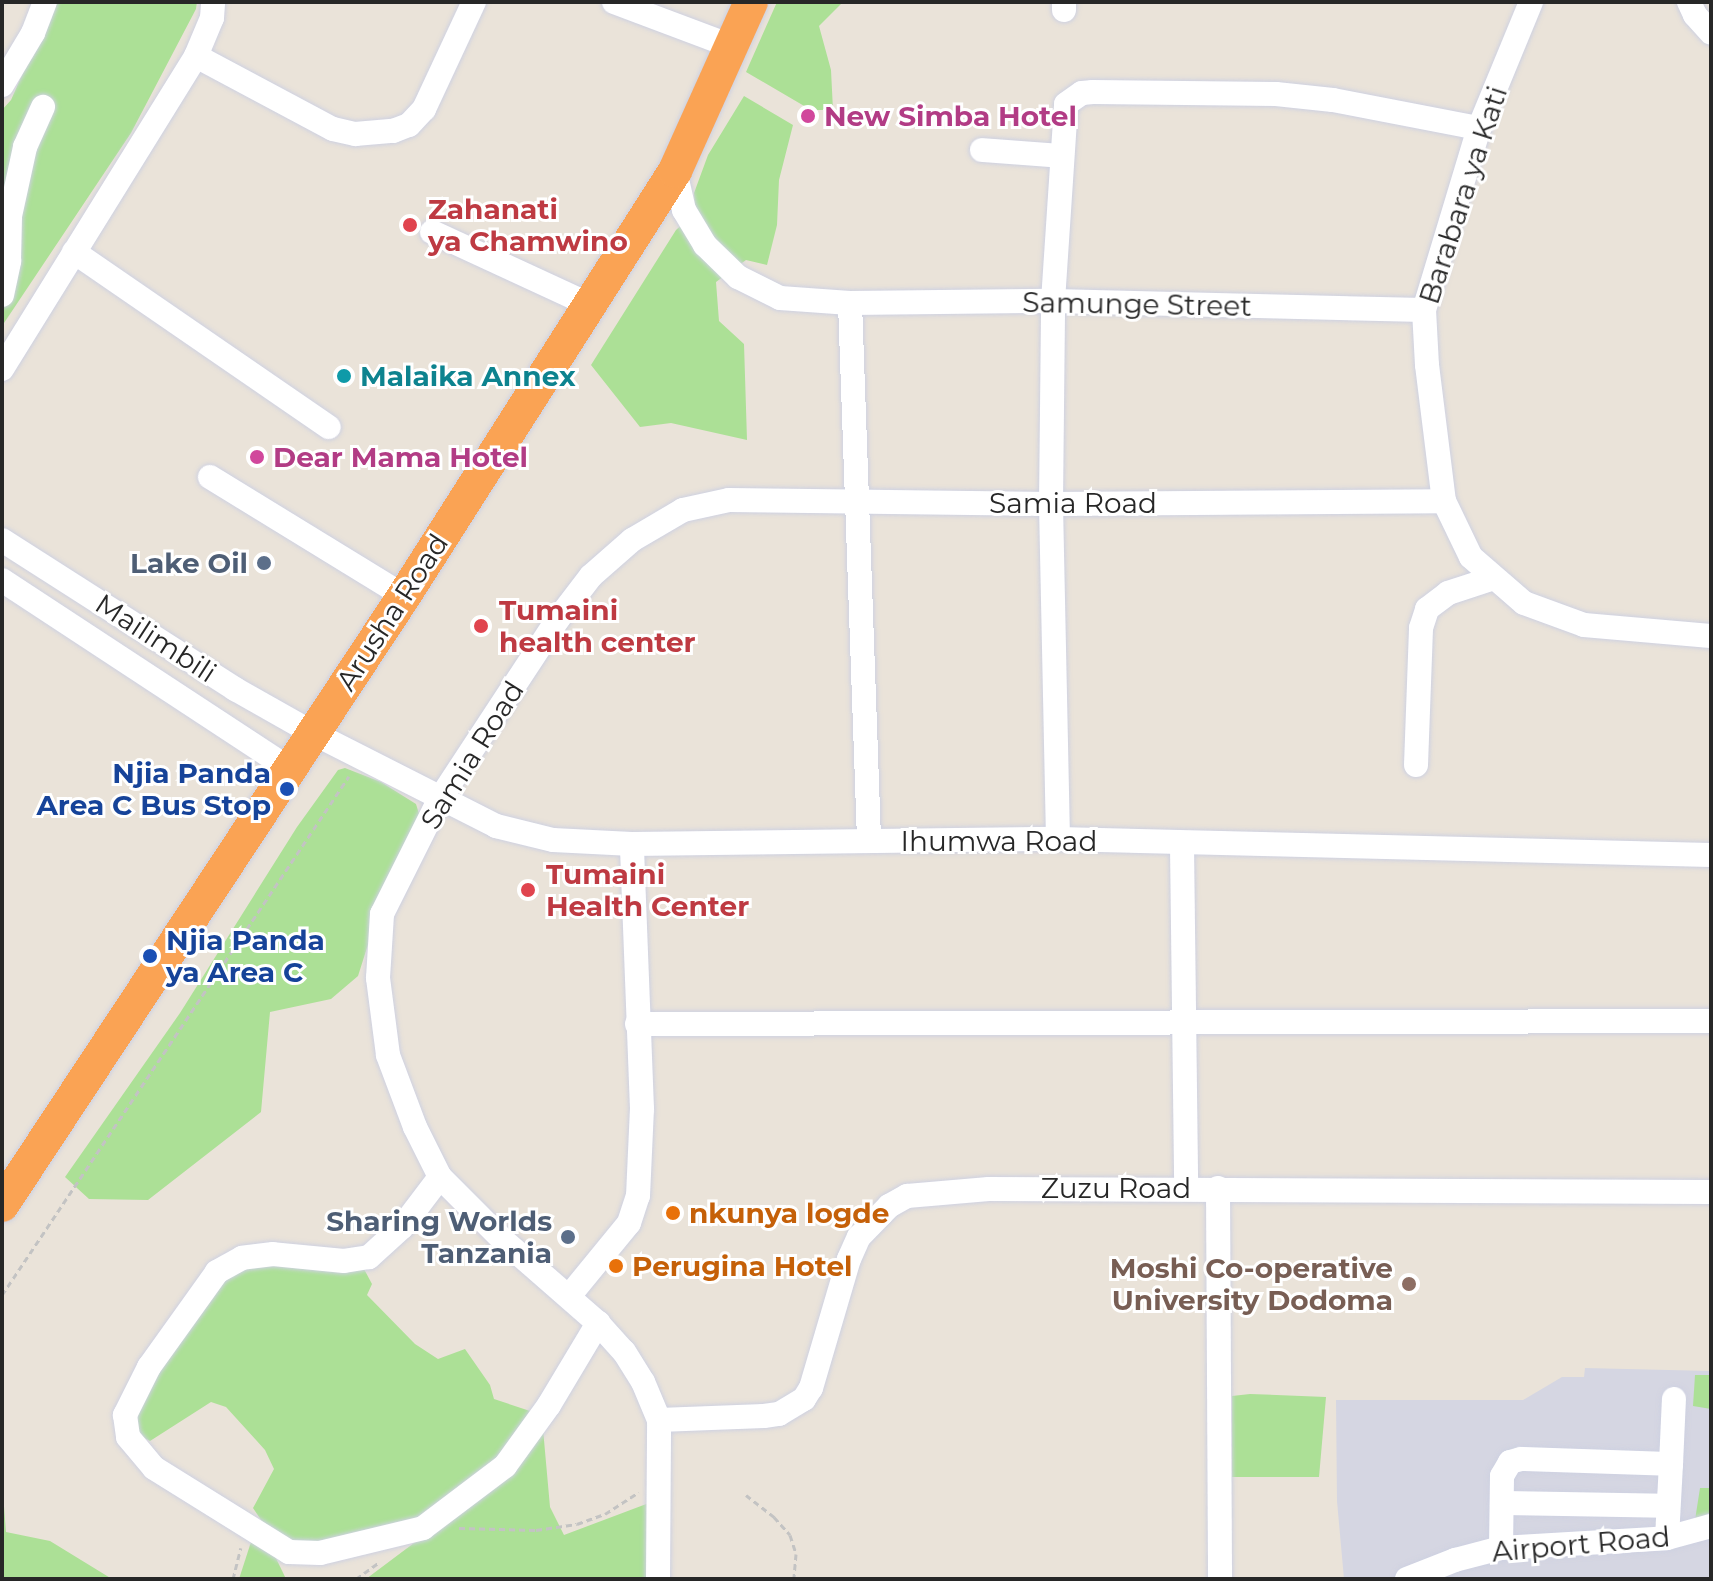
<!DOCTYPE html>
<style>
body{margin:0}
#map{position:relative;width:1713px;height:1581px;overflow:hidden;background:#eae3d9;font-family:Montserrat,sans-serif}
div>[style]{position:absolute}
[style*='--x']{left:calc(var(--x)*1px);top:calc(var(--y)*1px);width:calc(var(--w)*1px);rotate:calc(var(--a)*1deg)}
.airport>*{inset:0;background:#d5d6e2}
.green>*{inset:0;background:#ace096}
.path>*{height:3px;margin-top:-1.5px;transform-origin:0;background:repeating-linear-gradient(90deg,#c3c3c3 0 6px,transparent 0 10px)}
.roads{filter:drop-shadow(0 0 2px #ced1e1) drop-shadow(0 0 2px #ced1e1)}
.minor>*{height:24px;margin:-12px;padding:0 12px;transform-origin:12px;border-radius:12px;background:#fff}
.highway>*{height:34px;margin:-17px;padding:0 17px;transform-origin:17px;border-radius:17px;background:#faa354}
.dots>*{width:22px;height:22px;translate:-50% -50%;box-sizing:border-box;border:4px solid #fff;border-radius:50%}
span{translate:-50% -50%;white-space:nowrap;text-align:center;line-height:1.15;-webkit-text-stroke:6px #fff;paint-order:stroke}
.hotel-label{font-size:28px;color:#b23c85;font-weight:700}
.left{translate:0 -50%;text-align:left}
.street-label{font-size:28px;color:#272727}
.health-label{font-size:28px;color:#be3a42;font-weight:700}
.culture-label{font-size:28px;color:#0d838f;font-weight:700}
.service-label{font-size:28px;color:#4e5e75;font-weight:700}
.right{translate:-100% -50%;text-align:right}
.transit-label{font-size:28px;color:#164399;font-weight:700}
.food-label{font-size:28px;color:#c56008;font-weight:700}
.education-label{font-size:28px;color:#785e54;font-weight:700}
.frame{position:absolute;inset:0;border:4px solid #272727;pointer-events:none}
</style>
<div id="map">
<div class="airport">
<div style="clip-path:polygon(1585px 1368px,1711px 1371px,1711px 1579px,1344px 1579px,1337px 1501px,1336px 1400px,1523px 1400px,1562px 1377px,1584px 1377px)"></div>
</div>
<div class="green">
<div style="clip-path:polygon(54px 2px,197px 2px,196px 9px,131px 133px,2px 326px,2px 110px,11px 100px)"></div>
<div style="clip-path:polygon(777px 2px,843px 2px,819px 26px,831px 70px,833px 110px,811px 110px,746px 72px)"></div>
<div style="clip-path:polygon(744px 96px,793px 125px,779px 180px,777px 225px,767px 265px,746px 260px,716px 282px,719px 321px,744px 344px,747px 440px,671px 423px,640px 427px,591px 365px,676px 230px,695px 213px,694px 193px,708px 155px)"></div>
<div style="clip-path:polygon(345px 768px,381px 782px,416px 804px,420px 817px,386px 888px,358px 976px,331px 999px,270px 1012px,261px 1112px,148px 1200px,89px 1199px,65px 1177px,180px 1013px,297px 827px,338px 770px)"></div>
<div style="clip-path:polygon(262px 1263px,364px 1269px,372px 1284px,367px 1295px,415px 1344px,438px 1359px,465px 1349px,490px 1385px,494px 1399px,530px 1411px,486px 1472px,426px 1516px,375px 1532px,298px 1544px,263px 1523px,253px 1508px,274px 1469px,265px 1450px,226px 1407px,211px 1402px,150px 1441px,139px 1435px,135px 1403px,217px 1281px)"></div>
<div style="clip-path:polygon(1695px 1375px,1711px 1375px,1711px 1409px,1693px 1406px)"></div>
<div style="clip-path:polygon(1250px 1394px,1326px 1397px,1319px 1477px,1232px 1477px,1232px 1396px)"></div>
<div style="clip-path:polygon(543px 1429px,550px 1507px,564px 1535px,649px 1503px,650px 1579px,366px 1579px,454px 1513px)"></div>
<div style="clip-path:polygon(2px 1480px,6px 1532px,50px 1541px,112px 1579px,2px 1579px)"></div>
<div style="clip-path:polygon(1700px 1488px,1711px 1488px,1711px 1512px,1695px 1520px)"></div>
<div style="clip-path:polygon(251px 1542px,274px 1554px,286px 1579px,239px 1579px)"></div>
</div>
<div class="path">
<div style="--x:2;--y:1295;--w:624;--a:-56.23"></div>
<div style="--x:746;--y:1495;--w:36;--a:38"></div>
<div style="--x:774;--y:1517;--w:24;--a:48"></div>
<div style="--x:790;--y:1535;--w:20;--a:72"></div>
<div style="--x:796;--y:1554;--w:25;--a:95"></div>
<div style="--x:459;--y:1528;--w:77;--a:1.5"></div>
<div style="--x:536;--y:1530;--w:41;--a:-8.3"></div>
<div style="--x:577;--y:1524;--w:30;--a:-20"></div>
<div style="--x:605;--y:1514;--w:40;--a:-32.9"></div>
<div style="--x:233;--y:1579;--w:32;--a:-76"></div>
<div style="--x:356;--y:1579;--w:29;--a:-36"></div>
</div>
<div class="roads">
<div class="minor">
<div style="--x:614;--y:2;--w:128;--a:20.6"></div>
<div style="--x:1064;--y:2;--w:8;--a:90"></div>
<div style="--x:1531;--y:2;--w:136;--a:112.4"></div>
<div style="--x:1479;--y:128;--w:190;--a:106.8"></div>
<div style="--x:1424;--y:310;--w:55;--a:86.9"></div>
<div style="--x:1427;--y:365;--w:137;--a:82.9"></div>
<div style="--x:1444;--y:501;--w:62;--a:64.3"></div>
<div style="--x:1471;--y:557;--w:70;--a:41"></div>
<div style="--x:1524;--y:603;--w:64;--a:20.1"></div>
<div style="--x:1584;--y:625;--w:127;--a:5"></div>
<div style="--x:1689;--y:2;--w:14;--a:65"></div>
<div style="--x:1695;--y:15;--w:24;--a:48"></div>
<div style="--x:196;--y:56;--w:155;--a:28.1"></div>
<div style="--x:333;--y:129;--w:23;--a:13"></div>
<div style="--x:355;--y:134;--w:38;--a:-5"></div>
<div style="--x:393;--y:131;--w:17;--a:-21"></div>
<div style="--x:409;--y:125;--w:22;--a:-47"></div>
<div style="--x:424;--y:109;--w:118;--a:-65"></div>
<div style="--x:2;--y:85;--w:61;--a:-59.2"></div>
<div style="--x:33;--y:33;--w:33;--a:-69"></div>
<div style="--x:982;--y:150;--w:80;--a:4.3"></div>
<div style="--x:675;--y:171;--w:40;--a:77"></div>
<div style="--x:684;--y:210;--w:41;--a:59"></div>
<div style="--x:705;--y:245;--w:46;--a:44.1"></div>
<div style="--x:738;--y:277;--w:47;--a:26.6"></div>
<div style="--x:780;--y:298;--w:70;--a:4.1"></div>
<div style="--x:850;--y:303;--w:203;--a:-0.6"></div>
<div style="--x:1053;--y:301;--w:371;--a:1.4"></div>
<div style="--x:432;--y:232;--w:172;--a:24.8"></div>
<div style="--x:74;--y:252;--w:309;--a:34.5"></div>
<div style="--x:2;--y:295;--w:35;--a:-78"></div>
<div style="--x:9;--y:261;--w:45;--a:-88.7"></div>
<div style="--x:10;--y:216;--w:71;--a:-77.7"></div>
<div style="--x:25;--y:147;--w:44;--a:-65.8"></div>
<div style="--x:850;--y:303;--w:537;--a:87.97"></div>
<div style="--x:2;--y:369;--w:368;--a:-58.2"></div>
<div style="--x:196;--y:56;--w:41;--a:-67.2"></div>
<div style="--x:212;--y:18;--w:16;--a:-86"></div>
<div style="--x:210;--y:477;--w:228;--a:31.5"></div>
<div style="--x:2;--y:540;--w:277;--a:32.6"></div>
<div style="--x:235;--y:689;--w:87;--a:29.5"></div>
<div style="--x:311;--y:732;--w:208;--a:26.9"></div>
<div style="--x:496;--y:826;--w:59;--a:13.8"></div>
<div style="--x:553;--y:840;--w:79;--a:2.9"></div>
<div style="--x:632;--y:844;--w:426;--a:-0.7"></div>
<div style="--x:1058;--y:839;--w:653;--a:1.4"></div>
<div style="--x:2;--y:580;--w:342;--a:33.3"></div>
<div style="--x:1416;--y:765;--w:137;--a:-87.9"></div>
<div style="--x:1421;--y:628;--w:20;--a:-72"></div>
<div style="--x:1427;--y:609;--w:26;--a:-37"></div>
<div style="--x:1448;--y:593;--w:48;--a:-18.1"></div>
<div style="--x:1058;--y:839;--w:335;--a:-91.2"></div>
<div style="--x:1051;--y:504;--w:203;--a:-89.4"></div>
<div style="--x:1053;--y:301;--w:197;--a:-86.2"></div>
<div style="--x:1066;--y:104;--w:19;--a:-35"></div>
<div style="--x:1082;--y:93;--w:11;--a:-5"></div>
<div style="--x:1093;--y:92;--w:183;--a:0.6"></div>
<div style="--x:1276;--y:94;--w:57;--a:6"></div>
<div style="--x:1333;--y:100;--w:149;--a:10.9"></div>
<div style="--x:1182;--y:845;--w:343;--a:89.3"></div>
<div style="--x:637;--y:1024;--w:1074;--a:-0.16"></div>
<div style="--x:440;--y:1177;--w:63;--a:127.2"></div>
<div style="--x:402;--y:1227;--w:45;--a:137.7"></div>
<div style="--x:369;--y:1257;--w:25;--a:171"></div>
<div style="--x:344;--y:1261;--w:71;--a:-174.4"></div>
<div style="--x:273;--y:1254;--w:31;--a:173"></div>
<div style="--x:242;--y:1258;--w:29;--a:151"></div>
<div style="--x:217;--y:1272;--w:117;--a:125.6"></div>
<div style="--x:149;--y:1367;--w:54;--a:116.6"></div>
<div style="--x:125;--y:1415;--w:22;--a:82"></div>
<div style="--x:128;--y:1437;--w:40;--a:50"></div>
<div style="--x:154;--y:1468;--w:159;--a:31.9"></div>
<div style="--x:289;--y:1552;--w:31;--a:2"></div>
<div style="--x:320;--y:1553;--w:106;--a:-13.6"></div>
<div style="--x:423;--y:1528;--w:103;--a:-37.1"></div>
<div style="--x:505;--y:1466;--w:75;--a:-54.2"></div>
<div style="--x:549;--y:1405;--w:96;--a:-59.1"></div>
<div style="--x:1218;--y:1188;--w:391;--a:89.7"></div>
<div style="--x:570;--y:1295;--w:93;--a:-50.7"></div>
<div style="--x:629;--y:1223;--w:28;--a:-72"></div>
<div style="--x:638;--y:1196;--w:87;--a:-87.4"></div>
<div style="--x:642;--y:1109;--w:265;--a:-92.2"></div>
<div style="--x:659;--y:1420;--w:105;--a:-2.2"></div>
<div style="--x:764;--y:1416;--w:15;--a:-8"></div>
<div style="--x:779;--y:1414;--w:29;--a:-31"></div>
<div style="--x:804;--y:1399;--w:13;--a:-58"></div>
<div style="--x:811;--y:1388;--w:134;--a:-73.6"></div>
<div style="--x:849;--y:1259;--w:24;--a:-66"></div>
<div style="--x:859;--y:1237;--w:43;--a:-45.9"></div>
<div style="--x:889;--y:1206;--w:21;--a:-29"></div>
<div style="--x:907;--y:1196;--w:82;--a:-4.9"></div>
<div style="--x:989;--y:1189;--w:722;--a:0.24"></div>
<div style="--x:1671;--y:1464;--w:65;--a:-87.4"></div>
<div style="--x:1502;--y:1503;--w:165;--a:1"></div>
<div style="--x:1501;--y:1548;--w:72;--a:-89.2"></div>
<div style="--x:1502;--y:1476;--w:16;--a:-60"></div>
<div style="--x:1510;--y:1462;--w:11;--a:-15"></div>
<div style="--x:1521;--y:1459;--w:150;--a:1.9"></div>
<div style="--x:1671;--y:1464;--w:74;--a:93.1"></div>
<div style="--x:658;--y:1579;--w:159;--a:-89.6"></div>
<div style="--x:659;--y:1420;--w:41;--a:-112.8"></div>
<div style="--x:643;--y:1382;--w:36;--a:-122"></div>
<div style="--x:624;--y:1352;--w:39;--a:-132"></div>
<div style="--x:598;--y:1323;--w:126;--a:-138.9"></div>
<div style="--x:503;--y:1240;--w:89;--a:-135"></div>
<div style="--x:440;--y:1177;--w:56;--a:-116.6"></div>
<div style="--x:415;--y:1127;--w:77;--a:-110.6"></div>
<div style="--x:388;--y:1055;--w:78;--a:-97.4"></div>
<div style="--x:378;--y:978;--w:64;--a:-86.4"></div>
<div style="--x:382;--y:914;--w:127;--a:-63.4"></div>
<div style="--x:439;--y:800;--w:217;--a:-56.7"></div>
<div style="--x:558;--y:619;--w:54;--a:-52.5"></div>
<div style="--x:591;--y:576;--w:55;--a:-41.3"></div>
<div style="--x:632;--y:540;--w:59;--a:-30.5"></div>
<div style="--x:683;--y:510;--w:47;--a:-12.3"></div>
<div style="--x:729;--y:500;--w:322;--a:0.7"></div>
<div style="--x:1051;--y:504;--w:393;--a:-0.4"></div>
<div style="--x:1407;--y:1579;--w:52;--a:-21.6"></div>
<div style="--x:1455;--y:1560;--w:48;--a:-14.6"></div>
<div style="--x:1501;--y:1548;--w:166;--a:-3.4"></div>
<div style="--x:1667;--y:1538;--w:46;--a:-15.3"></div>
</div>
<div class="highway">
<div style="--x:2;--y:1205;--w:730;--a:-56.57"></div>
<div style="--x:404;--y:596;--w:504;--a:-57.48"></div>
<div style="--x:675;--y:171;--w:185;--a:-65.8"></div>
</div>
</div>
<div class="dots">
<div style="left:808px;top:116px;background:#d1479c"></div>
<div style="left:410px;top:225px;background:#e0444e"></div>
<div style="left:344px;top:376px;background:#0f9aa8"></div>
<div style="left:257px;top:457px;background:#d1479c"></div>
<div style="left:264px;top:563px;background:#5c6f8a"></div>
<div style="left:481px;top:626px;background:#e0444e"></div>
<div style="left:287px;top:789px;background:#1a4fb4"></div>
<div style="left:528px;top:890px;background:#e0444e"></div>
<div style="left:150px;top:956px;background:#1a4fb4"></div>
<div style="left:673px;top:1213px;background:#e8710a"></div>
<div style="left:568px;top:1237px;background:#5c6f8a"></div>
<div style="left:616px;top:1266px;background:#e8710a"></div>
<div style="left:1409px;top:1284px;background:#8d6e63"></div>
</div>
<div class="hotel-label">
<span class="left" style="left:824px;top:116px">New Simba Hotel</span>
<span class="left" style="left:273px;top:457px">Dear Mama Hotel</span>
</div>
<div class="street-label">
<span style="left:1463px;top:195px;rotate:-72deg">Barabara ya Kati</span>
<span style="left:1137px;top:304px;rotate:1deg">Samunge Street</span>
<span style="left:1073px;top:503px">Samia Road</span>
<span style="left:392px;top:612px;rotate:-57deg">Arusha Road</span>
<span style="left:156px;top:638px;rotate:33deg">Mailimbili</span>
<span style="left:472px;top:755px;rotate:-58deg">Samia Road</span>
<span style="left:999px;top:841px">Ihumwa Road</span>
<span style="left:1116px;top:1188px">Zuzu Road</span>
<span style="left:1581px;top:1544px;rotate:-5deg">Airport Road</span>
</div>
<div class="health-label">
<span class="left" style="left:428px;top:225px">Zahanati<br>ya Chamwino</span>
<span class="left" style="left:499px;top:626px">Tumaini<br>health center</span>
<span class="left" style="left:546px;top:890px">Tumaini<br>Health Center</span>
</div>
<div class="culture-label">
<span class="left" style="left:360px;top:376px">Malaika Annex</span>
</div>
<div class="service-label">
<span class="right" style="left:248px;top:563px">Lake Oil</span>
<span class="right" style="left:552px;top:1237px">Sharing Worlds<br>Tanzania</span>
</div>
<div class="transit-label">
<span class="right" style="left:271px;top:789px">Njia Panda<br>Area C Bus Stop</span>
<span class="left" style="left:166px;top:956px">Njia Panda<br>ya Area C</span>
</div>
<div class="food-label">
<span class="left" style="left:689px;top:1213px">nkunya logde</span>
<span class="left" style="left:632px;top:1266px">Perugina Hotel</span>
</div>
<div class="education-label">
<span class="right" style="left:1393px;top:1284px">Moshi Co-operative<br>University Dodoma</span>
</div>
<div class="frame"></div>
</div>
